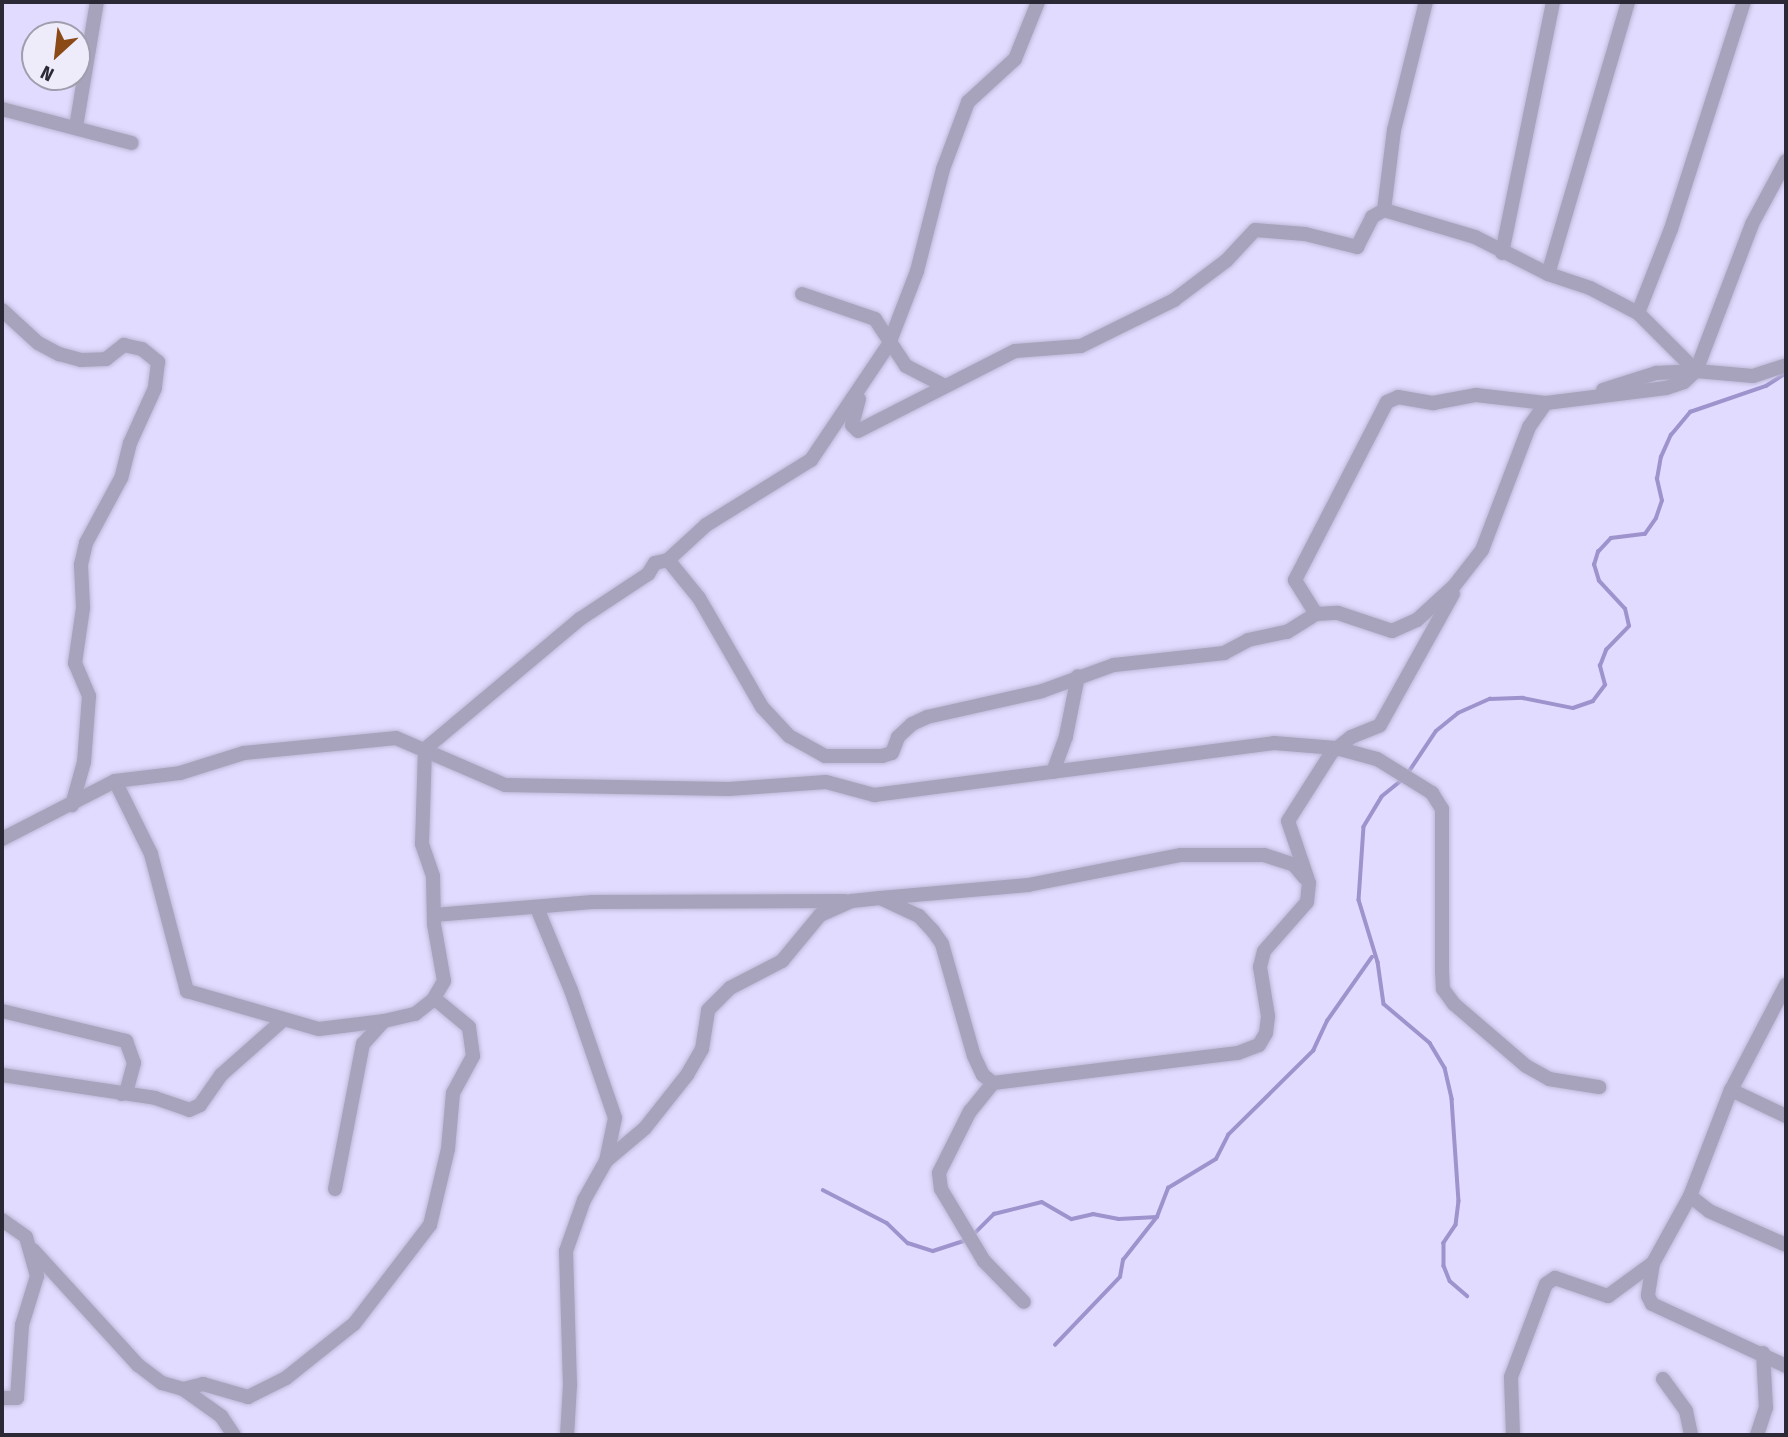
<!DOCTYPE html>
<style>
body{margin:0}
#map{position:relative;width:1788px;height:1437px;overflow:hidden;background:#e1dcff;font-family:"Fira Sans Condensed",sans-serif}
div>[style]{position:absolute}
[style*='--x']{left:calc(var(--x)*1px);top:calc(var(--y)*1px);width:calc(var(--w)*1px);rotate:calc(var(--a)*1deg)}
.stream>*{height:3.5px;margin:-1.75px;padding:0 1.75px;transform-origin:1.75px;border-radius:1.75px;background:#9e93cc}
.roads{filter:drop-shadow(0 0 2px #bdb8d7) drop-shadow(0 0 2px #bdb8d7)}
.minor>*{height:14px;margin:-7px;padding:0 7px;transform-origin:7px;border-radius:7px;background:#a7a3bd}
span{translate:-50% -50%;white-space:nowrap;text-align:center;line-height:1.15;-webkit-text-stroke:5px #eeecfa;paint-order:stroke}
.frame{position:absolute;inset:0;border:4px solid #2c2936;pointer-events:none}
.north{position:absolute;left:21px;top:21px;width:70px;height:70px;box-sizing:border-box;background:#eeecfa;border:2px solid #a09eac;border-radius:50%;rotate:207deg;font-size:19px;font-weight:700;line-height:28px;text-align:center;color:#2c2936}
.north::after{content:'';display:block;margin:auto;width:24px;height:32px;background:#8a4915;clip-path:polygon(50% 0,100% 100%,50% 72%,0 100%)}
</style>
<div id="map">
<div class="stream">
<div style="--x:1408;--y:773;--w:50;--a:-56.3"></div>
<div style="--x:1436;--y:731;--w:28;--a:-39"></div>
<div style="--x:1458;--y:713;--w:35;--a:-24"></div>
<div style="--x:1490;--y:699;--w:33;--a:-2"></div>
<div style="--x:1523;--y:698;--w:51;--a:11.3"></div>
<div style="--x:1573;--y:708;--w:21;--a:-19"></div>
<div style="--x:1593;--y:701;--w:20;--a:-53"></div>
<div style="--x:1605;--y:685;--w:20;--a:-105"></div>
<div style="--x:1600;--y:666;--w:17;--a:-69"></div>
<div style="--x:1606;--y:650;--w:33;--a:-46"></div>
<div style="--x:1629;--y:626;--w:17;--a:-103"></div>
<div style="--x:1625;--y:609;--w:38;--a:-133"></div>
<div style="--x:1599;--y:581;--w:17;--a:-107"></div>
<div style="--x:1594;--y:565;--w:14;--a:-73"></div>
<div style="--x:1598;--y:552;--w:19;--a:-47"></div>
<div style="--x:1611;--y:538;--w:34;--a:-7"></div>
<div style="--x:1645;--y:534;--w:19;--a:-55"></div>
<div style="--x:1656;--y:518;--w:18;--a:-71"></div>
<div style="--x:1662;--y:501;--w:23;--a:-103"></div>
<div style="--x:1657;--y:479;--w:22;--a:-80"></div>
<div style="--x:1661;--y:457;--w:24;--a:-66"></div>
<div style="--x:1671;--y:435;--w:30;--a:-50"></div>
<div style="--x:1690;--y:412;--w:80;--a:-18.9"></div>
<div style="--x:1766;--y:386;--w:24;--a:-33"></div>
<div style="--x:1404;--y:779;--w:28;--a:141"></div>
<div style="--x:1382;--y:797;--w:35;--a:121"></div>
<div style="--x:1364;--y:827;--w:73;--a:93.9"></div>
<div style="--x:1359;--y:900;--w:65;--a:73"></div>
<div style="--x:1378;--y:962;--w:42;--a:81.9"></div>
<div style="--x:1384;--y:1004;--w:60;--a:40.3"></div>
<div style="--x:1430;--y:1043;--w:29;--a:59"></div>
<div style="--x:1445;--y:1068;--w:32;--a:77"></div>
<div style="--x:1452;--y:1099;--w:102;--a:86.1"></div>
<div style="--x:1459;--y:1201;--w:24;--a:97"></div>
<div style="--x:1456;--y:1225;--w:22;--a:124"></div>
<div style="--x:1444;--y:1243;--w:23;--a:90"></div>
<div style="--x:1444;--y:1266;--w:16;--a:68"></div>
<div style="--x:1450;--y:1281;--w:23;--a:41"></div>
<div style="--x:823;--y:1190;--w:72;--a:27.3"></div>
<div style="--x:887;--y:1223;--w:29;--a:44"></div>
<div style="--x:908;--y:1243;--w:26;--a:18"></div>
<div style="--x:933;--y:1251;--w:35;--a:-18"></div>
<div style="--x:972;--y:1236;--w:31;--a:-45"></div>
<div style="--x:994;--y:1214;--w:49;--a:-14"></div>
<div style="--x:1042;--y:1202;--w:34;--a:30"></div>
<div style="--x:1072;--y:1219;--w:22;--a:-13"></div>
<div style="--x:1093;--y:1214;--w:26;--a:11"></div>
<div style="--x:1119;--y:1219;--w:38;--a:-3"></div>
<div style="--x:1055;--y:1345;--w:94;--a:-46.3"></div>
<div style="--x:1120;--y:1277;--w:17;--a:-80"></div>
<div style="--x:1123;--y:1260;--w:55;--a:-51.7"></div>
<div style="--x:1157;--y:1217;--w:31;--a:-69"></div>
<div style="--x:1168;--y:1188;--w:56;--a:-31.1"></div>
<div style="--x:1216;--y:1159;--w:27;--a:-63"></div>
<div style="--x:1228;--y:1135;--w:120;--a:-44.7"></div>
<div style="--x:1313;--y:1051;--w:33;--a:-65"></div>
<div style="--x:1327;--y:1021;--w:78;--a:-54.9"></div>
</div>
<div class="roads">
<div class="minor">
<div style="--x:2;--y:109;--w:134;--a:14.7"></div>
<div style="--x:76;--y:127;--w:127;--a:-80.5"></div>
<div style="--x:1384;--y:210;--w:81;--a:-82.9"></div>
<div style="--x:1394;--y:130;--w:132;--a:-76"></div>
<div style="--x:1502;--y:253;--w:256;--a:-78.5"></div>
<div style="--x:1548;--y:274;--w:284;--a:-73.6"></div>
<div style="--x:802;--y:294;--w:77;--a:18.9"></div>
<div style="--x:875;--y:319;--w:56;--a:56.6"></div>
<div style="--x:906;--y:366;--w:42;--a:27.2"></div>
<div style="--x:2;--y:310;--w:49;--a:42.5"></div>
<div style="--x:38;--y:343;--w:24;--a:28"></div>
<div style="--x:59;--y:354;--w:23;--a:15"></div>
<div style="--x:81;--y:360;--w:25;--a:-2"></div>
<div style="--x:106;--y:359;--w:23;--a:-38"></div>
<div style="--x:124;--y:345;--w:18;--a:13"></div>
<div style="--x:142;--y:349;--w:21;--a:39"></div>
<div style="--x:158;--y:362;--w:26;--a:97"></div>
<div style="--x:155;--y:388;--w:60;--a:114.4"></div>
<div style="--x:130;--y:443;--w:36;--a:104"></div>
<div style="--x:121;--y:478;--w:74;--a:118.3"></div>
<div style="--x:86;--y:543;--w:23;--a:103"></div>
<div style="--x:81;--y:565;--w:43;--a:87.3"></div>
<div style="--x:83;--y:608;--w:56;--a:98.3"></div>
<div style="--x:75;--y:663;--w:36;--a:67"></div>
<div style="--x:89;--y:696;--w:66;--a:94.3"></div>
<div style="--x:84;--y:762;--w:45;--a:105.6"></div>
<div style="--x:1638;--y:313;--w:90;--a:-68.6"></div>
<div style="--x:1671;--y:229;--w:238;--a:-72.2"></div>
<div style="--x:1603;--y:390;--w:56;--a:-17.8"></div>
<div style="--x:1656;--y:373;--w:40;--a:-2.9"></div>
<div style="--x:859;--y:399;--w:27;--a:105"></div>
<div style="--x:852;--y:425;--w:8;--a:45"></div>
<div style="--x:858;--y:431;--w:176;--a:-27"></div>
<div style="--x:1015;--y:351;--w:66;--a:-4.3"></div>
<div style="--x:1081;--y:346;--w:104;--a:-26.3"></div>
<div style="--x:1174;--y:300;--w:65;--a:-36.9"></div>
<div style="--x:1226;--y:261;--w:42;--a:-46.9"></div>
<div style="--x:1255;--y:230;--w:50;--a:4.6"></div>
<div style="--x:1305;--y:234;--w:54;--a:14"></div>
<div style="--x:1357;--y:247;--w:34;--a:-63"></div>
<div style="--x:1372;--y:217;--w:14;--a:-30"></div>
<div style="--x:1384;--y:210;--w:95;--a:16.5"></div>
<div style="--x:1475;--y:237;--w:82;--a:26.9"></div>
<div style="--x:1548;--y:274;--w:44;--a:18.4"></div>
<div style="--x:1590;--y:288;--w:54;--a:27.5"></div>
<div style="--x:1638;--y:313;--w:82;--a:45"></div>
<div style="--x:1696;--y:371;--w:57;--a:5"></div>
<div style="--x:1753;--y:376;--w:35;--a:-18"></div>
<div style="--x:668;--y:560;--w:49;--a:50.8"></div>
<div style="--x:699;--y:598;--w:126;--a:60"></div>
<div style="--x:762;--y:707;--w:40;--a:47"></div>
<div style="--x:789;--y:736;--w:41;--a:29.1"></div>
<div style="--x:825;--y:756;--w:57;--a:0"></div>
<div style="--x:882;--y:756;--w:10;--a:-17"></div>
<div style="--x:892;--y:753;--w:17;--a:-69"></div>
<div style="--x:898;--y:737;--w:19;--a:-43"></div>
<div style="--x:912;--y:724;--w:17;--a:-25"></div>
<div style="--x:927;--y:717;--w:118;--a:-12.7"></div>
<div style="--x:1042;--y:691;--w:77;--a:-19.9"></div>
<div style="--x:1114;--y:665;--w:111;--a:-6.2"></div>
<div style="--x:1224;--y:653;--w:27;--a:-28"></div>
<div style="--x:1248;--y:640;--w:40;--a:-12"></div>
<div style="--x:1287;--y:632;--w:34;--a:-32"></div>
<div style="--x:1316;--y:614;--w:22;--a:-3"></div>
<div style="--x:1338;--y:613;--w:57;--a:18.4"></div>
<div style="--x:1392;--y:631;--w:27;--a:-24"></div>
<div style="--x:1417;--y:620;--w:50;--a:-42.6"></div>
<div style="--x:1454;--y:586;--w:46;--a:-52.1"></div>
<div style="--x:1482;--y:550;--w:132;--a:-69.1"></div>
<div style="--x:1529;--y:427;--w:29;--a:-55"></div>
<div style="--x:1546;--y:403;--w:121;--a:-7.1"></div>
<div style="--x:1666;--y:388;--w:19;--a:-18"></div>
<div style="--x:1684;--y:382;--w:16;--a:-43"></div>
<div style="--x:1696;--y:371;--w:157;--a:-69.1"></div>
<div style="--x:1752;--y:224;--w:72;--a:-61.6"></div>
<div style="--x:1316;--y:614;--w:40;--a:-122"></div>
<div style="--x:1295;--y:580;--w:200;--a:-62.7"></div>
<div style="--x:1387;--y:402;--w:12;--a:-24"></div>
<div style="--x:1398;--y:397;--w:36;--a:10"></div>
<div style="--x:1433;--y:403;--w:44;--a:-10.5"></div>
<div style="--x:1476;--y:395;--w:70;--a:6.5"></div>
<div style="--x:1053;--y:772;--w:38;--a:-70"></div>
<div style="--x:1066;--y:736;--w:61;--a:-78.7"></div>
<div style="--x:115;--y:781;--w:65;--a:-7"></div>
<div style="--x:180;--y:773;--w:67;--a:-17.4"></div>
<div style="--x:244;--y:753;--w:153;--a:-5.6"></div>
<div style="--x:396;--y:738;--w:119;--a:23.3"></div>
<div style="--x:505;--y:785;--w:224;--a:1"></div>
<div style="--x:729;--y:789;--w:97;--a:-4.1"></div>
<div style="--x:826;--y:782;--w:50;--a:15.2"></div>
<div style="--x:874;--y:795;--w:403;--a:-7.4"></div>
<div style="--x:1274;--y:743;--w:62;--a:4.6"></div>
<div style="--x:1336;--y:748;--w:42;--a:15"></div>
<div style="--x:1377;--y:759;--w:65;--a:31.7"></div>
<div style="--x:1432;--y:793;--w:19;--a:58"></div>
<div style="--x:1442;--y:809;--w:162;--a:90"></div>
<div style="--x:1442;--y:971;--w:18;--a:87"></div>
<div style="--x:1443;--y:989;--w:19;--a:54"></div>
<div style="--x:1454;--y:1004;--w:95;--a:40.7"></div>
<div style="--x:1526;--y:1066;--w:26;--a:29"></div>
<div style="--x:1549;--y:1079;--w:51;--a:9.1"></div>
<div style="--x:2;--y:839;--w:127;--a:-27.2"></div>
<div style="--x:115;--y:781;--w:81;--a:63.7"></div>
<div style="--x:151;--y:854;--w:142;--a:75.3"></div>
<div style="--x:187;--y:991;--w:137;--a:16.1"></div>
<div style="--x:319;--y:1029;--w:64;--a:-7.1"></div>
<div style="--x:880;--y:898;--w:149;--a:-5"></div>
<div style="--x:1028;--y:885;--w:156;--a:-11.1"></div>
<div style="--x:1181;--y:855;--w:83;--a:0"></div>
<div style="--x:1264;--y:855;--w:32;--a:18"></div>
<div style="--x:1294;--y:865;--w:17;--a:50"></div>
<div style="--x:537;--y:908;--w:89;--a:67.5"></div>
<div style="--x:571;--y:990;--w:135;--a:71"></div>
<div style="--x:615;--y:1118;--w:44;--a:101.8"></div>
<div style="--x:606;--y:1161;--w:45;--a:119.4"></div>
<div style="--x:584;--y:1200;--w:54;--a:109.4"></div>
<div style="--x:566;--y:1251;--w:134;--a:88.3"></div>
<div style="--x:570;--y:1385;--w:50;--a:93.4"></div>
<div style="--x:434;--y:915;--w:159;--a:-4.7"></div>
<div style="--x:592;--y:902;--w:253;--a:-0.2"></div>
<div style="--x:2;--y:1011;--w:128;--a:13.6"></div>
<div style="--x:126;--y:1041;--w:23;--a:70"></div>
<div style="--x:134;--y:1063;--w:28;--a:105"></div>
<div style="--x:127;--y:1090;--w:7;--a:146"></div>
<div style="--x:2;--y:1075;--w:155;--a:8.5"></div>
<div style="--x:155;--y:1098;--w:36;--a:19"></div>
<div style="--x:189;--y:1110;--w:12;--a:-24"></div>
<div style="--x:200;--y:1105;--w:37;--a:-55"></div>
<div style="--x:221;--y:1075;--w:81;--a:-41.5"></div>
<div style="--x:993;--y:1083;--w:36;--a:129"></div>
<div style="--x:970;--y:1111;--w:69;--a:116.6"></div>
<div style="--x:939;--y:1173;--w:16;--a:83"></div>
<div style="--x:941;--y:1189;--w:84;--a:59.2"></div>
<div style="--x:984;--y:1261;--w:57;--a:45.7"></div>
<div style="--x:1731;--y:1090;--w:61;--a:25.3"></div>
<div style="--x:606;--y:1161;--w:51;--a:-40.2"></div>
<div style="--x:645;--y:1128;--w:68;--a:-51.6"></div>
<div style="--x:687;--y:1075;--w:30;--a:-60"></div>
<div style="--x:702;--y:1049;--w:39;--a:-81"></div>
<div style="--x:708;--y:1010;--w:31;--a:-45"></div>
<div style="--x:730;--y:988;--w:59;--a:-27.4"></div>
<div style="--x:782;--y:961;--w:60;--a:-50.4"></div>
<div style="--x:820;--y:915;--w:35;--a:-24"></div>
<div style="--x:852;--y:901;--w:28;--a:-6"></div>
<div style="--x:880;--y:898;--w:43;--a:24.8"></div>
<div style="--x:919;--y:916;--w:21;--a:47"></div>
<div style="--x:933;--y:931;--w:16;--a:55"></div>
<div style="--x:942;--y:944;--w:116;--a:74.1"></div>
<div style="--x:974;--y:1056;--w:21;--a:65"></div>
<div style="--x:983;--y:1075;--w:13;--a:39"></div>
<div style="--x:993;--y:1083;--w:247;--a:-7"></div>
<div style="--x:1238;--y:1053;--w:22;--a:-21"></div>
<div style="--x:1259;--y:1045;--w:14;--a:-60"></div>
<div style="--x:1266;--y:1033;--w:17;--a:-83"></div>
<div style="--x:1268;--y:1016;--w:50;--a:-99.3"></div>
<div style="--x:1260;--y:967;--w:16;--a:-76"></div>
<div style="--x:1264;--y:951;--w:65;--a:-48.7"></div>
<div style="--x:1307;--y:902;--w:19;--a:-84"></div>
<div style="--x:1309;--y:883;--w:65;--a:-108.7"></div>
<div style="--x:1288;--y:821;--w:82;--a:-57.5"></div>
<div style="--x:1332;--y:752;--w:24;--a:-38"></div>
<div style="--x:1351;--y:737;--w:31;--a:-22"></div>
<div style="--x:1380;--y:725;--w:150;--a:-60.9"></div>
<div style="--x:335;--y:1189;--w:148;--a:-79.1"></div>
<div style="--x:363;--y:1044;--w:31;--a:-48"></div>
<div style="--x:384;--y:1021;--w:32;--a:-13"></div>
<div style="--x:415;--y:1014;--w:23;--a:-38"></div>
<div style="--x:433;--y:1000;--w:22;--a:-60"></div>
<div style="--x:444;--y:981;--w:58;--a:-100"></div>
<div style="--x:434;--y:924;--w:48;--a:-91.2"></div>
<div style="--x:433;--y:876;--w:34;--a:-109"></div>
<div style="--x:422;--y:844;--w:95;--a:-88.2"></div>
<div style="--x:425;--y:749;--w:202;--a:-40"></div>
<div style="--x:580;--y:619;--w:82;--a:-33.5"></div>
<div style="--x:648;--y:574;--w:13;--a:-58"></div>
<div style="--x:655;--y:563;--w:13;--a:-13"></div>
<div style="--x:668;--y:560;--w:52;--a:-42.6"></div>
<div style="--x:706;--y:525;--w:123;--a:-31.8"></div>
<div style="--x:811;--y:460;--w:140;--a:-56.1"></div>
<div style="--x:889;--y:344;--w:78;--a:-69"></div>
<div style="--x:917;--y:271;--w:105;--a:-75.7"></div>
<div style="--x:943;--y:169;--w:72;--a:-69.5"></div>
<div style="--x:968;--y:102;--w:64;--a:-42.5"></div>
<div style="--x:1015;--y:59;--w:61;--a:-68"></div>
<div style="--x:1690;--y:1196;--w:24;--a:38"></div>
<div style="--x:1709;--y:1211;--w:84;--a:23.8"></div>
<div style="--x:2;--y:1220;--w:29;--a:35"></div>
<div style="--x:26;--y:1237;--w:41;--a:74.2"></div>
<div style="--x:37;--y:1276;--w:51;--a:107"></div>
<div style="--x:22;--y:1325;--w:73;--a:93.9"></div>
<div style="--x:17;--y:1398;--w:15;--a:180"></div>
<div style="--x:33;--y:1250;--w:156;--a:47.6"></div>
<div style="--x:138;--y:1365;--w:30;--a:37"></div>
<div style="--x:162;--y:1383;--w:22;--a:16"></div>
<div style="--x:183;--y:1389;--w:21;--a:-14"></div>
<div style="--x:203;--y:1384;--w:47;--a:16.1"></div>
<div style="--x:248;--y:1397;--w:42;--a:-26.6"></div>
<div style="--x:286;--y:1378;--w:87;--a:-38.5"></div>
<div style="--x:354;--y:1324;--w:125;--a:-52.5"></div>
<div style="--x:430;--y:1225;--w:78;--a:-76.7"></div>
<div style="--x:448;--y:1149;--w:56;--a:-84.9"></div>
<div style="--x:453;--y:1093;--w:42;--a:-61.6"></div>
<div style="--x:473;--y:1056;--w:29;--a:-98"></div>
<div style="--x:469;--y:1027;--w:45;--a:-140.4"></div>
<div style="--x:1653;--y:1263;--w:33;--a:99"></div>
<div style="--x:1648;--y:1296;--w:9;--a:63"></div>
<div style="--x:1652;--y:1304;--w:148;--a:24.8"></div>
<div style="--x:1663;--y:1379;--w:39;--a:54"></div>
<div style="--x:1686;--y:1411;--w:25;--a:78"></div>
<div style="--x:183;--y:1389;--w:47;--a:35.4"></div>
<div style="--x:221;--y:1416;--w:23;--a:56"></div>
<div style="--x:1513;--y:1435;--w:58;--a:-92"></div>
<div style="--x:1511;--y:1377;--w:99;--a:-69.4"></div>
<div style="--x:1546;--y:1284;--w:11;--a:-34"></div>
<div style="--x:1555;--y:1278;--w:56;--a:18.8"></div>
<div style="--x:1608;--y:1296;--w:56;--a:-36.3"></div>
<div style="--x:1653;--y:1263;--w:77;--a:-61.1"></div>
<div style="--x:1690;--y:1196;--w:114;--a:-68.9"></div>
<div style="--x:1731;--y:1090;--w:119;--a:-62.4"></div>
<div style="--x:1757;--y:1435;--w:28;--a:-72"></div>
<div style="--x:1766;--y:1408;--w:55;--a:-93.1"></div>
</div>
</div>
<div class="frame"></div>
<div class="north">N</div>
</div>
